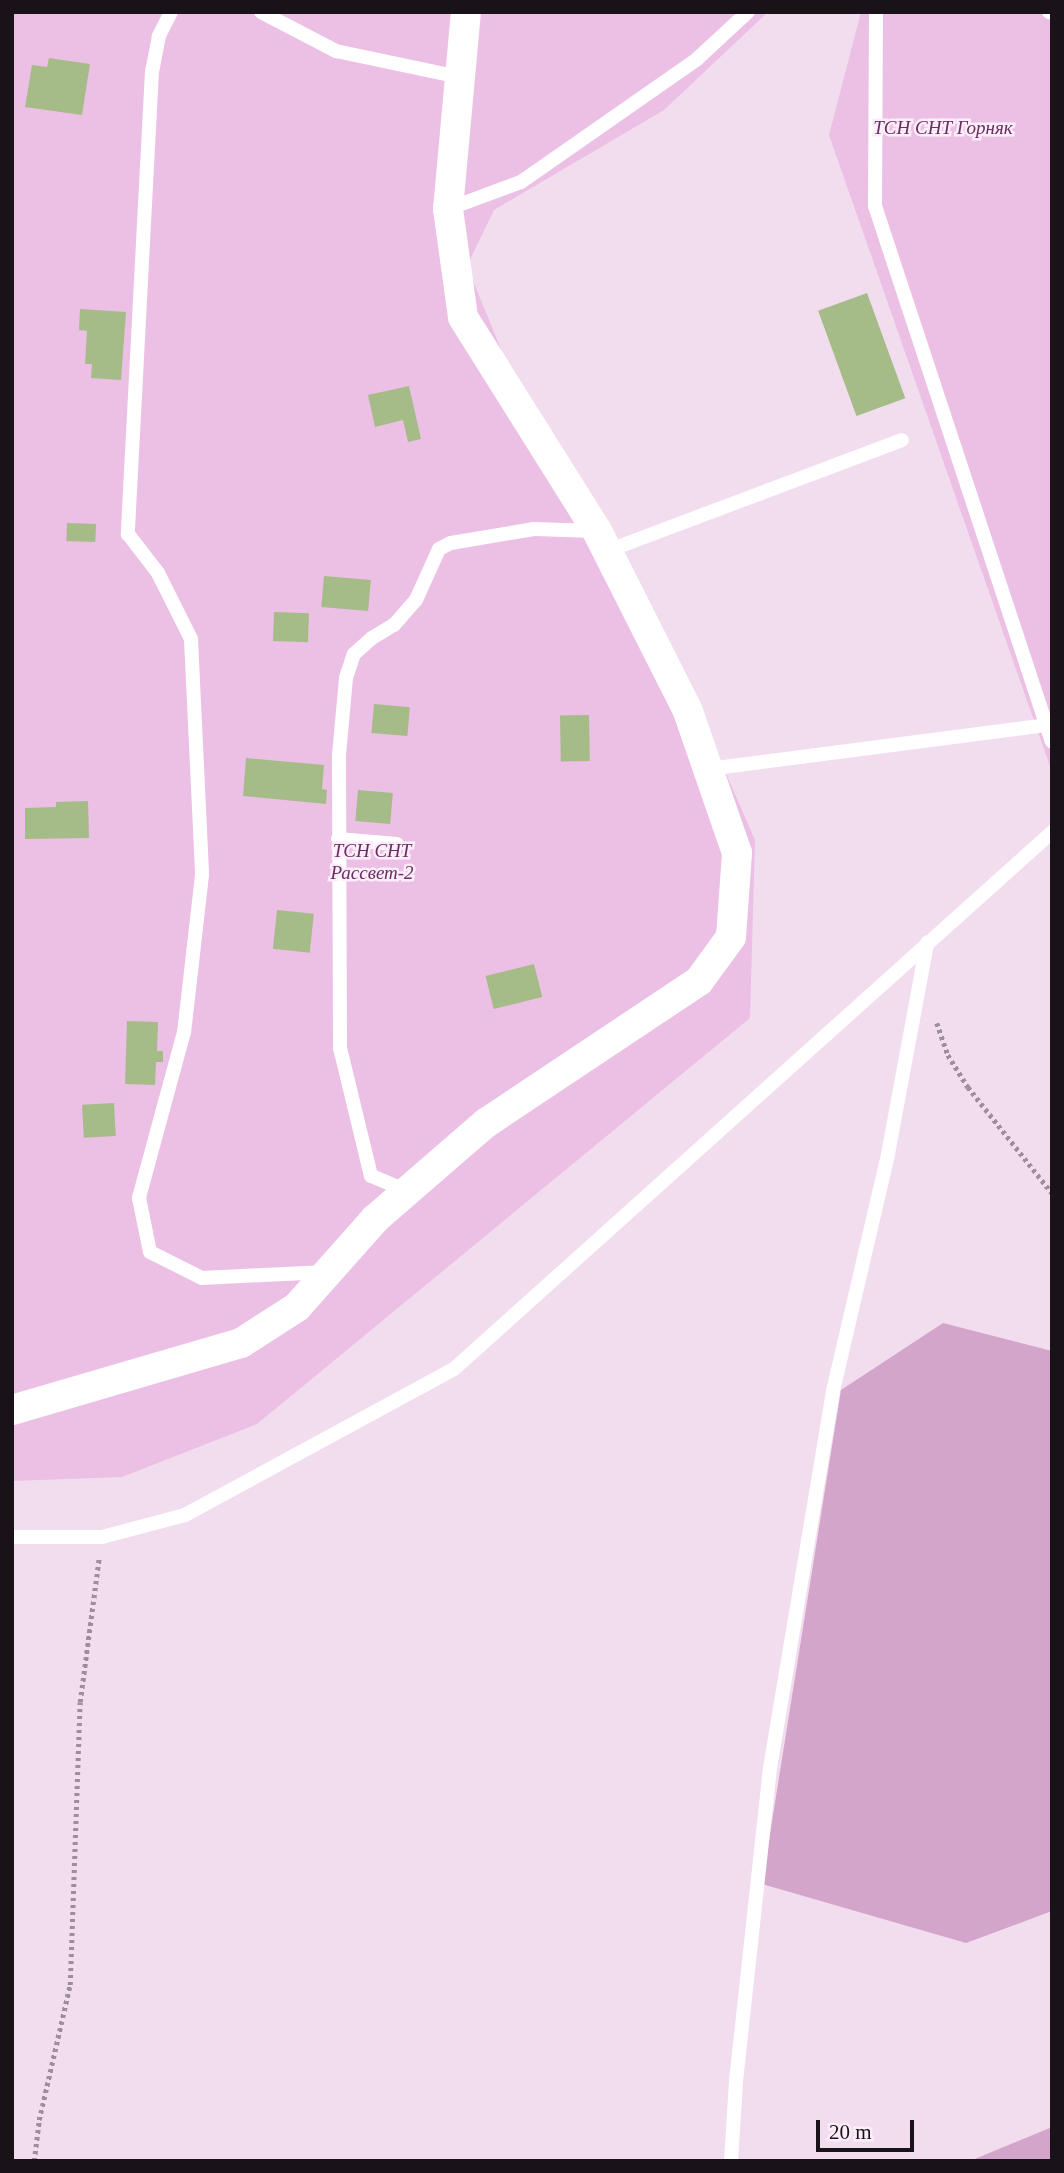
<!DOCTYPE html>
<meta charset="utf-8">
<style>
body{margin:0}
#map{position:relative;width:1064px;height:2173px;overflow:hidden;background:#f2ddee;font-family:Georgia,serif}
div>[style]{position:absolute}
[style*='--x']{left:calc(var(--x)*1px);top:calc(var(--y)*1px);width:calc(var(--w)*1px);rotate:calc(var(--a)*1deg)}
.green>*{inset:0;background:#ecbfe4}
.forest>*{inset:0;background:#d4a5cb}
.building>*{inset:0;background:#a5bc88;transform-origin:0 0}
.path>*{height:4.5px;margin-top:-2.25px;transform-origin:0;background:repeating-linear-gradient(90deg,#9d8e9a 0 3.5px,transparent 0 7px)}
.service>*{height:14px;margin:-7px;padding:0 7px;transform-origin:7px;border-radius:7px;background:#fff}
.minor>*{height:30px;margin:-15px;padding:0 15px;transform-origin:15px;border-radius:15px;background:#fff}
span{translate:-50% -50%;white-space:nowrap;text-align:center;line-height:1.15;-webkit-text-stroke:5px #fdecf9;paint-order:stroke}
.park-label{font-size:19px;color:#672e60;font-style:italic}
.frame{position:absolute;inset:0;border:14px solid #191218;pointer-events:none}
.scale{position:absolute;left:816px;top:2120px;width:98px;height:32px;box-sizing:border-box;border:4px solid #191218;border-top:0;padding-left:9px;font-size:21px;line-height:24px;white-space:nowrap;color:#191218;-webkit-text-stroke:5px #fdecf9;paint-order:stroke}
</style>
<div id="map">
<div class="green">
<div style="clip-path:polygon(12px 12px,768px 12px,664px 110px,494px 210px,467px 266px,507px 364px,690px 691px,755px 840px,750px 1018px,257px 1424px,122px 1477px,12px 1481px)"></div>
<div style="clip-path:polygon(861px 12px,1052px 12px,1052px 772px,829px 135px)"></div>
</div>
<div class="forest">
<div style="clip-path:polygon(943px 1323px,1052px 1351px,1052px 1911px,966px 1943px,762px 1884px,841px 1390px)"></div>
<div style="clip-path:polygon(1052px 2127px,1052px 2161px,970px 2161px)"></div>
</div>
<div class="building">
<div style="clip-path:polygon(49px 58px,90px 64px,82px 115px,25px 107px,32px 65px,47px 67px)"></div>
<div style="left:867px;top:293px;width:112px;height:52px;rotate:70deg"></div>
<div style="clip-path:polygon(80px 309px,126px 312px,121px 380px,91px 378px,92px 364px,85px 364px,87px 331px,79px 330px)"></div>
<div style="clip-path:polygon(409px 386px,421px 439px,408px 442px,403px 420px,375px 427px,368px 395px)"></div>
<div style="left:67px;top:523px;width:29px;height:18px;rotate:2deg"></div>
<div style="left:324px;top:576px;width:47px;height:31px;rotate:5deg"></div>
<div style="left:274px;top:612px;width:35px;height:29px;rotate:2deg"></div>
<div style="left:374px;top:704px;width:36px;height:29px;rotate:5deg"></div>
<div style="left:589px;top:715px;width:46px;height:29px;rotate:89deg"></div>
<div style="clip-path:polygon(246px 758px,324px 765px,322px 789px,327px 790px,326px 804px,243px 796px)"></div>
<div style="left:358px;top:790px;width:35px;height:31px;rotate:5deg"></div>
<div style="clip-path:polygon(88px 801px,89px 838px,25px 839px,25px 808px,56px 807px,56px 802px)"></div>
<div style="left:277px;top:910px;width:37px;height:39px;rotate:6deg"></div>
<div style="left:534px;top:964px;width:34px;height:50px;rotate:76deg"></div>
<div style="clip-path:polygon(127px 1021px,158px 1022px,157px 1051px,163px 1051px,163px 1062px,156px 1062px,155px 1085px,125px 1084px)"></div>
<div style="left:114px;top:1103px;width:33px;height:32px;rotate:87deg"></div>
</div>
<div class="path">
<div style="--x:937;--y:1023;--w:34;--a:71"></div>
<div style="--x:948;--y:1055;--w:38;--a:58"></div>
<div style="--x:968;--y:1087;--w:135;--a:51.6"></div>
<div style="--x:34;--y:2161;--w:41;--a:-83"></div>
<div style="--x:39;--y:2120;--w:139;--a:-77.1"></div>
<div style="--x:70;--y:1985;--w:283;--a:-88"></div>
<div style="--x:80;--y:1702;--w:145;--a:-82.5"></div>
</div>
<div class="service">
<div style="--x:171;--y:12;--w:27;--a:117"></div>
<div style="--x:159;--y:36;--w:36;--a:101"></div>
<div style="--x:152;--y:71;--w:464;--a:93"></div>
<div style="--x:128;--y:534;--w:49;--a:52.4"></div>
<div style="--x:158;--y:573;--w:74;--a:63.4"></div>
<div style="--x:191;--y:639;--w:236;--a:87.3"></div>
<div style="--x:202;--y:875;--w:158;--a:96.5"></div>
<div style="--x:184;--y:1032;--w:172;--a:105.2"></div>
<div style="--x:139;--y:1198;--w:55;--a:78.5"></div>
<div style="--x:150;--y:1252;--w:58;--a:26.6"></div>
<div style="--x:202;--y:1278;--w:124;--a:-2.8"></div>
<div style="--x:261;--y:12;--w:85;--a:27.5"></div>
<div style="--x:336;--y:51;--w:126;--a:11.9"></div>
<div style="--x:876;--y:12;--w:194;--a:90.3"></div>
<div style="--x:875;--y:206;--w:564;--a:71.73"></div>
<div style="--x:1049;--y:12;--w:3;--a:18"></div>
<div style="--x:448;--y:209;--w:78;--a:-20.3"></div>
<div style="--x:521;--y:182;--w:215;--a:-34.9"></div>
<div style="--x:697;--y:59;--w:69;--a:-42.7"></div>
<div style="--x:607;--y:551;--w:315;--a:-20.6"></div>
<div style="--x:708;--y:769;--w:341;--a:-7.4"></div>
<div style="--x:338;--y:839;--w:59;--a:4.8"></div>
<div style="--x:407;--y:1191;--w:39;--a:-157"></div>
<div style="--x:371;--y:1176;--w:132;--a:-103.6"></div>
<div style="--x:340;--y:1048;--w:293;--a:-90.2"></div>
<div style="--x:339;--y:755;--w:77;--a:-84.8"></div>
<div style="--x:346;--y:678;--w:25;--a:-72"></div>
<div style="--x:354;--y:654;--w:24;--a:-42"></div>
<div style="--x:372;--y:638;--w:26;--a:-31"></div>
<div style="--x:394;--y:625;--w:33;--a:-49"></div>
<div style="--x:416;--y:600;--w:56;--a:-65.7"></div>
<div style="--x:439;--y:549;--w:13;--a:-27"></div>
<div style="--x:451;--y:543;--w:84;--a:-9.6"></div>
<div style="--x:534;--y:529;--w:62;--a:1.8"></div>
<div style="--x:12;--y:1537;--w:90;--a:0"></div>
<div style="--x:102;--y:1537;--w:86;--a:-14.8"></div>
<div style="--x:185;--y:1515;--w:306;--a:-28.5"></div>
<div style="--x:454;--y:1369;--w:804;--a:-41.92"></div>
<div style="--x:731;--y:2161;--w:80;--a:-86.4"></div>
<div style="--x:736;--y:2081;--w:315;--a:-83.8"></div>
<div style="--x:770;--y:1768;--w:382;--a:-80.5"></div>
<div style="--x:833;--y:1391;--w:243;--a:-76.9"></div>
<div style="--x:888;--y:1154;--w:215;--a:-79.5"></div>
</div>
<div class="minor">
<div style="--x:12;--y:1410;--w:239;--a:-16.3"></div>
<div style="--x:241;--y:1343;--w:67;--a:-32.7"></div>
<div style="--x:297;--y:1307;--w:118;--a:-48.4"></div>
<div style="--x:375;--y:1219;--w:147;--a:-40.9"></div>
<div style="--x:486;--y:1123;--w:256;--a:-33.7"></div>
<div style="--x:699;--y:981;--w:54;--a:-54"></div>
<div style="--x:731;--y:937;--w:84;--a:-85.9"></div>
<div style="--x:737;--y:853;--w:152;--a:-109.1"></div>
<div style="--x:687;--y:709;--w:199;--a:-116.8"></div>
<div style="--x:597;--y:531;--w:252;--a:-122.1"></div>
<div style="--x:463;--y:317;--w:109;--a:-97.9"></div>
<div style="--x:448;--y:209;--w:198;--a:-84.8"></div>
</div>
<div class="park-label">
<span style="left:943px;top:128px">ТСН СНТ Горняк</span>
<span style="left:372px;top:862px">ТСН СНТ<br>Рассвет-2</span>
</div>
<div class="frame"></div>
<div class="scale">20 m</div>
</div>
